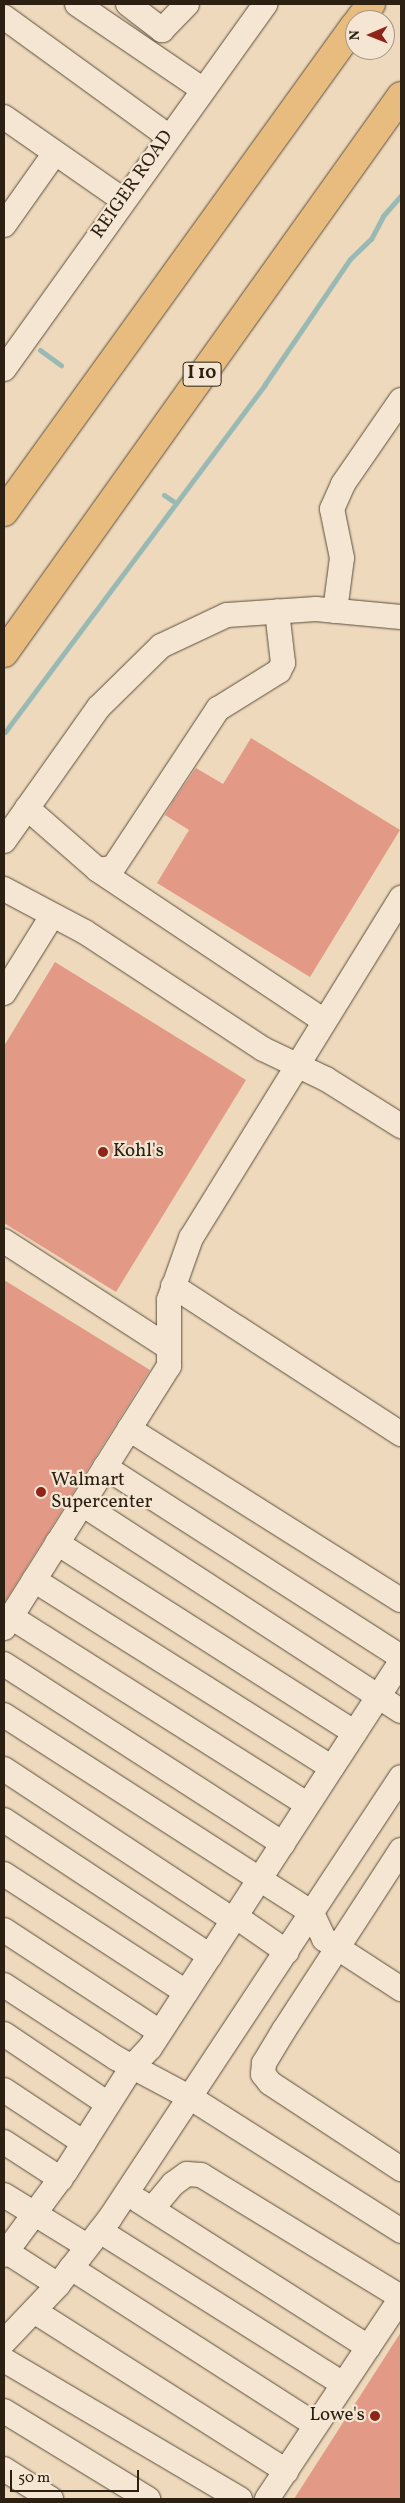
<!DOCTYPE html>
<style>
body{margin:0}
#map{position:relative;width:405px;height:2503px;overflow:hidden;background:#eed9bc;font-family:Vollkorn,serif}
div>[style]{position:absolute}
[style*='--x']{left:calc(var(--x)*1px);top:calc(var(--y)*1px);width:calc(var(--w)*1px);rotate:calc(var(--a)*1deg)}
.stream>*{height:5px;margin:-2.5px;padding:0 2.5px;transform-origin:2.5px;border-radius:2.5px;background:#99bab4}
.building>*{inset:0;background:#e29a86}
.roads{filter:drop-shadow(0 0 1px #5c4e3c) drop-shadow(0 0 1px #5c4e3c)}
.minor>*{height:24px;margin:-12px;padding:0 12px;transform-origin:12px;border-radius:12px;background:#f4e6d3}
.highway>*{height:28px;margin:-14px;padding:0 14px;transform-origin:14px;border-radius:14px;background:#e7bc7e}
.dots>*{width:14px;height:14px;translate:-50% -50%;box-sizing:border-box;border:2px solid #f4e6d3;border-radius:50%}
span{translate:-50% -50%;white-space:nowrap;text-align:center;line-height:1.15;-webkit-text-stroke:4.5px #f4e6d3;paint-order:stroke}
.shield-label span{padding:1px 4px;background:#f4e6d3;border:1px solid;border-radius:4px;-webkit-text-stroke-width:0}
.shield-label{font-size:18px;color:#2b2012;font-weight:700}
.street-label{font-size:19px;color:#2b2012}
.poi-label{font-size:19px;color:#2b2012}
.left{translate:0 -50%;text-align:left}
.right{translate:-100% -50%;text-align:right}
.frame{position:absolute;inset:0;border:5px solid #2b2012;pointer-events:none}
.north{position:absolute;left:345px;top:10px;width:50px;height:50px;box-sizing:border-box;background:#f4e6d3;border:1px solid #a49786;border-radius:50%;rotate:269deg;font-size:14px;font-weight:700;line-height:20px;text-align:center;color:#2b2012}
.north::after{content:'';display:block;margin:auto;width:18px;height:22px;background:#8f2418;clip-path:polygon(50% 0,100% 100%,50% 72%,0 100%)}
.scale{position:absolute;left:10px;top:2470px;width:129px;height:22px;box-sizing:border-box;border:2px solid #2b2012;border-top:0;padding-left:6px;font-size:15px;line-height:18px;white-space:nowrap;color:#2b2012;-webkit-text-stroke:4px #f4e6d3;paint-order:stroke}
</style>
<div id="map">
<div class="stream">
<div style="--x:40;--y:350;--w:26;--a:36"></div>
<div style="--x:164;--y:495;--w:11;--a:34"></div>
<div style="--x:5;--y:732;--w:434;--a:-53.2"></div>
<div style="--x:265;--y:384;--w:151;--a:-55.8"></div>
<div style="--x:350;--y:259;--w:29;--a:-44"></div>
<div style="--x:371;--y:239;--w:26;--a:-62"></div>
<div style="--x:383;--y:216;--w:28;--a:-49"></div>
</div>
<div class="building">
<div style="clip-path:polygon(251px 738px,400px 830px,310px 977px,157px 883px,189px 830px,165px 815px,174px 800px,196px 768px,223px 784px)"></div>
<div style="clip-path:polygon(55px 962px,246px 1080px,116px 1292px,4px 1223px,4px 1046px)"></div>
<div style="clip-path:polygon(4px 1280px,150px 1370px,4px 1603px)"></div>
<div style="clip-path:polygon(401px 2332px,401px 2499px,294px 2499px)"></div>
</div>
<div class="roads">
<div class="minor">
<div style="--x:77;--y:4;--w:151;--a:34.2"></div>
<div style="--x:128;--y:4;--w:43;--a:37.4"></div>
<div style="--x:162;--y:30;--w:36;--a:-46"></div>
<div style="--x:4;--y:17;--w:203;--a:36"></div>
<div style="--x:4;--y:117;--w:145;--a:34.9"></div>
<div style="--x:4;--y:225;--w:88;--a:-54.7"></div>
<div style="--x:4;--y:369;--w:449;--a:-54.4"></div>
<div style="--x:335;--y:611;--w:53;--a:-82.5"></div>
<div style="--x:342;--y:558;--w:50;--a:-101.5"></div>
<div style="--x:332;--y:509;--w:27;--a:-66"></div>
<div style="--x:343;--y:484;--w:102;--a:-55.4"></div>
<div style="--x:27;--y:808;--w:94;--a:41.1"></div>
<div style="--x:98;--y:870;--w:15;--a:-8"></div>
<div style="--x:113;--y:868;--w:191;--a:-56.6"></div>
<div style="--x:218;--y:709;--w:72;--a:-31.9"></div>
<div style="--x:279;--y:671;--w:9;--a:-63"></div>
<div style="--x:283;--y:663;--w:52;--a:-96.6"></div>
<div style="--x:4;--y:841;--w:164;--a:-54.7"></div>
<div style="--x:99;--y:707;--w:87;--a:-44.5"></div>
<div style="--x:161;--y:646;--w:73;--a:-25.2"></div>
<div style="--x:227;--y:615;--w:89;--a:-3.9"></div>
<div style="--x:316;--y:609;--w:85;--a:5.4"></div>
<div style="--x:98;--y:870;--w:272;--a:33.7"></div>
<div style="--x:4;--y:889;--w:92;--a:28"></div>
<div style="--x:85;--y:932;--w:213;--a:33.3"></div>
<div style="--x:263;--y:1049;--w:70;--a:25.5"></div>
<div style="--x:326;--y:1079;--w:89;--a:32.1"></div>
<div style="--x:4;--y:993;--w:91;--a:-58.1"></div>
<div style="--x:4;--y:1241;--w:195;--a:32.9"></div>
<div style="--x:173;--y:1286;--w:272;--a:33"></div>
<div style="--x:129;--y:1429;--w:321;--a:32.2"></div>
<div style="--x:105;--y:1467;--w:352;--a:32.7"></div>
<div style="--x:82;--y:1504;--w:380;--a:33"></div>
<div style="--x:57;--y:1543;--w:353;--a:32.5"></div>
<div style="--x:34;--y:1580;--w:352;--a:32.2"></div>
<div style="--x:11;--y:1617;--w:350;--a:32.3"></div>
<div style="--x:4;--y:1628;--w:310;--a:-57.8"></div>
<div style="--x:169;--y:1366;--w:66;--a:-90"></div>
<div style="--x:169;--y:1300;--w:66;--a:-70.5"></div>
<div style="--x:191;--y:1238;--w:400;--a:-58.3"></div>
<div style="--x:4;--y:1664;--w:332;--a:32.8"></div>
<div style="--x:4;--y:1715;--w:366;--a:32.7"></div>
<div style="--x:312;--y:1913;--w:29;--a:65"></div>
<div style="--x:324;--y:1939;--w:92;--a:33"></div>
<div style="--x:4;--y:1769;--w:274;--a:33.4"></div>
<div style="--x:4;--y:1820;--w:247;--a:33.4"></div>
<div style="--x:401;--y:1850;--w:215;--a:123"></div>
<div style="--x:284;--y:2030;--w:39;--a:121"></div>
<div style="--x:264;--y:2063;--w:11;--a:95"></div>
<div style="--x:263;--y:2074;--w:11;--a:52"></div>
<div style="--x:270;--y:2083;--w:157;--a:33.3"></div>
<div style="--x:4;--y:1874;--w:217;--a:33"></div>
<div style="--x:235;--y:1916;--w:63;--a:34.7"></div>
<div style="--x:4;--y:1930;--w:186;--a:33.2"></div>
<div style="--x:4;--y:1985;--w:134;--a:33.1"></div>
<div style="--x:116;--y:2058;--w:85;--a:28.1"></div>
<div style="--x:191;--y:2098;--w:249;--a:32.3"></div>
<div style="--x:4;--y:2034;--w:125;--a:33.9"></div>
<div style="--x:4;--y:2090;--w:96;--a:33.5"></div>
<div style="--x:4;--y:2142;--w:68;--a:33"></div>
<div style="--x:4;--y:2195;--w:97;--a:31.6"></div>
<div style="--x:139;--y:2201;--w:272;--a:32.5"></div>
<div style="--x:152;--y:2209;--w:33;--a:-50"></div>
<div style="--x:173;--y:2184;--w:17;--a:-36"></div>
<div style="--x:187;--y:2174;--w:14;--a:4"></div>
<div style="--x:201;--y:2175;--w:234;--a:31.4"></div>
<div style="--x:100;--y:2231;--w:287;--a:32.2"></div>
<div style="--x:4;--y:2250;--w:64;--a:32.9"></div>
<div style="--x:4;--y:2255;--w:104;--a:-53.6"></div>
<div style="--x:66;--y:2171;--w:123;--a:-57.6"></div>
<div style="--x:132;--y:2067;--w:26;--a:-47"></div>
<div style="--x:150;--y:2048;--w:460;--a:-57"></div>
<div style="--x:71;--y:2268;--w:291;--a:32.7"></div>
<div style="--x:34;--y:2311;--w:299;--a:32.4"></div>
<div style="--x:4;--y:2342;--w:79;--a:-46.5"></div>
<div style="--x:58;--y:2285;--w:85;--a:-52.2"></div>
<div style="--x:110;--y:2218;--w:528;--a:-56.58"></div>
<div style="--x:4;--y:2360;--w:274;--a:30.5"></div>
<div style="--x:4;--y:2411;--w:169;--a:31.4"></div>
<div style="--x:4;--y:2469;--w:56;--a:32.6"></div>
<div style="--x:267;--y:2499;--w:242;--a:-56.3"></div>
</div>
<div class="highway">
<div style="--x:359;--y:20;--w:20;--a:-53"></div>
<div style="--x:4;--y:512;--w:600;--a:-54.22"></div>
<div style="--x:4;--y:653;--w:684;--a:-54.52"></div>
</div>
</div>
<div class="dots">
<div style="left:103px;top:1152px;background:#8f2418"></div>
<div style="left:41px;top:1492px;background:#8f2418"></div>
<div style="left:375px;top:2416px;background:#8f2418"></div>
</div>
<div class="shield-label">
<span style="left:202px;top:374px">I 10</span>
</div>
<div class="street-label">
<span style="left:133px;top:185px;rotate:-55deg">REIGER ROAD</span>
</div>
<div class="poi-label">
<span class="left" style="left:113px;top:1152px">Kohl's</span>
<span class="left" style="left:51px;top:1492px">Walmart<br>Supercenter</span>
<span class="right" style="left:365px;top:2416px">Lowe's</span>
</div>
<div class="frame"></div>
<div class="north">N</div>
<div class="scale">50 m</div>
</div>
